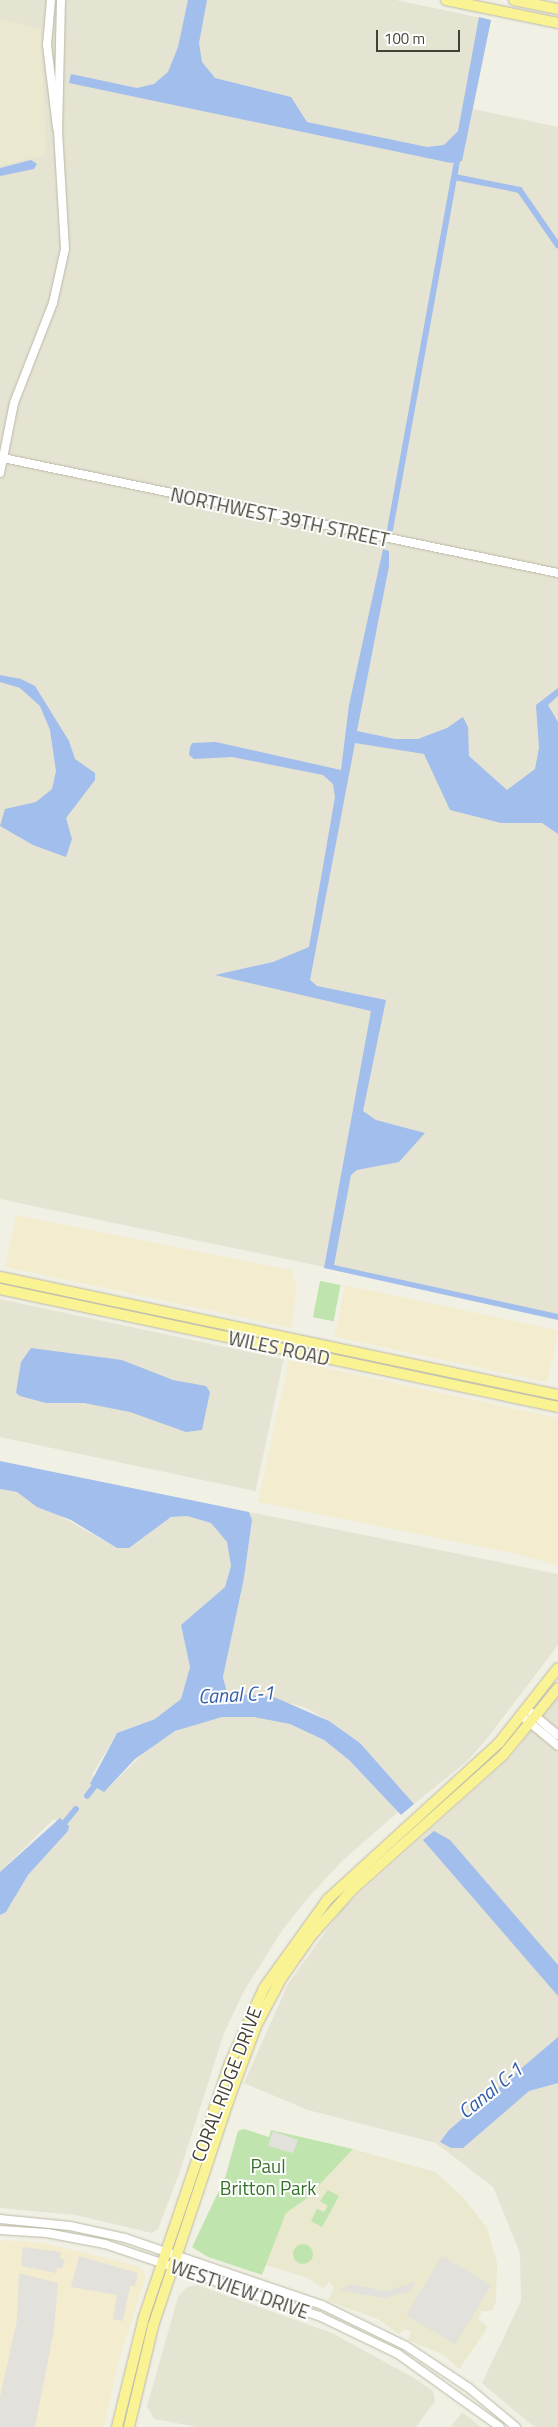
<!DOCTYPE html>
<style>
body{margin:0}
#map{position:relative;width:558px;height:2427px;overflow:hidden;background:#f1f0e4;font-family:"Titillium Web",sans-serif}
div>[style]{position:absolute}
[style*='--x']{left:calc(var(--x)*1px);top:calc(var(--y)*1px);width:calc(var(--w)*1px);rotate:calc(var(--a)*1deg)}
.residential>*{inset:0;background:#e5e3d2;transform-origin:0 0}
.commercial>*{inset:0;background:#f3eccf;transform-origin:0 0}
.education>*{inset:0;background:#eae8ce}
.green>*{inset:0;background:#c0e4ae;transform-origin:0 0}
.round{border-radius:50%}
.parking>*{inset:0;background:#e2e1dc;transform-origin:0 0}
.water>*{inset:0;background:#a2beec}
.canal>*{height:5.5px;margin:-2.75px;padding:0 2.75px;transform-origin:2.75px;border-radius:2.75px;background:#a2beec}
.roads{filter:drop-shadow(0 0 1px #bcb9a7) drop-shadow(0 0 1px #bcb9a7)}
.minor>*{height:8px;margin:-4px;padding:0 4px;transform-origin:4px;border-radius:4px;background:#fff}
.major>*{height:10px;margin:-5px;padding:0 5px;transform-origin:5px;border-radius:5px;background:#faf394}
span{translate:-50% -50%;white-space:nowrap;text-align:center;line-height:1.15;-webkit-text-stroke:4px #fff;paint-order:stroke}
.street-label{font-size:19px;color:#434034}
.park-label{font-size:19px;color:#36722b}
.water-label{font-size:20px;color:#335da9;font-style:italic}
.scale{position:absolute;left:376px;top:30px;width:84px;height:22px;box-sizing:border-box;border:2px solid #434034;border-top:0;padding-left:6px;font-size:15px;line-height:18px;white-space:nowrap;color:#434034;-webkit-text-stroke:4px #fff;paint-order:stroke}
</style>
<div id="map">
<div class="residential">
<div style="clip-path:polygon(0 0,396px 0,491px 20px,473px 109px,558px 127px,558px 1316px,0 1199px)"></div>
<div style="left:0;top:1299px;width:290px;height:135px;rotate:12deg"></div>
<div style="clip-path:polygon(0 1489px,17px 1492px,117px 1548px,129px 1548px,171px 1517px,187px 1516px,211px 1523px,227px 1542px,231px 1566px,225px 1587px,181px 1625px,190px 1667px,181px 1699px,155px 1719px,117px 1733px,92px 1775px,111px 1785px,152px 1745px,184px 1727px,222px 1717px,265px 1717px,290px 1724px,324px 1740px,349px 1760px,398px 1812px,342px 1861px,306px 1900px,281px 1932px,244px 1991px,224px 2033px,179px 2174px,158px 2229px,152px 2233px,75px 2215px,0 2208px,0 1915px,6px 1912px,28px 1875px,68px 1831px,54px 1819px,0 1872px)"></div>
<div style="clip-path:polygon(249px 1512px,558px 1574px,558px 1645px,486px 1740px,466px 1762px,414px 1804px,360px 1743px,329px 1721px,306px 1708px,259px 1695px,227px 1694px,223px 1677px,244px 1578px,252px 1520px)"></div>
<div style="clip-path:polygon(558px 1694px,558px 2427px,534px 2427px,482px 2383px,521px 2301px,520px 2253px,493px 2187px,436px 2143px,308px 2110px,244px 2083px,288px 1984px,342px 1909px,512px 1756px)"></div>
<div style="clip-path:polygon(197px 2285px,332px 2333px,414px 2378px,433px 2391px,435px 2401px,416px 2427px,197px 2427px,154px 2419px,147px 2406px,178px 2297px,187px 2287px)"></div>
<div style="clip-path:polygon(462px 2412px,481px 2427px,451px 2427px)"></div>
</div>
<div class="commercial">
<div style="clip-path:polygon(16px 1215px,291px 1270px,297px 1285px,292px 1328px,5px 1267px)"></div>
<div style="left:345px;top:1285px;width:218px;height:53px;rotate:12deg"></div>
<div style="clip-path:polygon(289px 1360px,558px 1418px,558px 1566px,518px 1554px,258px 1502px)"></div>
<div style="clip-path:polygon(0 2240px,42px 2243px,99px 2256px,140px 2267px,146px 2276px,118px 2363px,104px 2427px,0 2427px)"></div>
</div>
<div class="education">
<div style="clip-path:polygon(0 19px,41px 28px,46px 155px,0 166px)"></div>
<div style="clip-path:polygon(353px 2149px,435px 2172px,463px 2197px,487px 2228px,497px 2263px,496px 2301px,492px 2311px,482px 2311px,478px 2319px,487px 2326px,486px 2330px,459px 2369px,444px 2355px,408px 2340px,411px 2332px,405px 2329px,399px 2334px,378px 2319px,328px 2301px,334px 2288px,329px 2282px,324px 2289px,308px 2278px,266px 2265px,286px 2213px,306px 2199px)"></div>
</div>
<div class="green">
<div style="left:320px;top:1281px;width:21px;height:37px;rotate:11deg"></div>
<div style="clip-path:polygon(244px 2129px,269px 2137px,271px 2130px,353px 2149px,306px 2199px,286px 2213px,262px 2275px,208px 2257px,192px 2247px,225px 2178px,238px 2131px)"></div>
<div style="clip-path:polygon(328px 2190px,339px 2196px,322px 2227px,311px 2221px,317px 2209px,324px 2212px,328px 2206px,320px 2201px)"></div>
<div class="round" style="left:293px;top:2244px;width:20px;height:20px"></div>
</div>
<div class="parking">
<div style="clip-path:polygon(273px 2131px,298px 2140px,293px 2153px,268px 2146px)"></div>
<div style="clip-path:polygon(23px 2247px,61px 2252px,60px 2258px,65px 2260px,62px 2269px,57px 2268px,56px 2273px,21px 2266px)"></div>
<div style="clip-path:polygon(79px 2256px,138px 2273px,135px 2286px,130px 2286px,123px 2321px,113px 2319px,117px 2295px,71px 2287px)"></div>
<div style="left:442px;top:2256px;width:57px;height:69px;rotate:31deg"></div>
<div style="clip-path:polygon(19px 2273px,58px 2283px,54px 2330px,35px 2427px,0 2427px,0 2397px,17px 2320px)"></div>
<div style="clip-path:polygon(416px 2282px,411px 2291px,384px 2298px,340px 2290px,351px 2284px,385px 2291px)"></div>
</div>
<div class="water">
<div style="clip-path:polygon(188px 0,207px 0,199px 43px,202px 62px,215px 78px,291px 97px,307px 122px,427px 147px,444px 145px,458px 131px,479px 17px,491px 20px,462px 161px,451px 163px,69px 83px,71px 74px,137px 88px,154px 84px,168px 72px,178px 47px)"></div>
<div style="clip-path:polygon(31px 160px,37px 164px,34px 169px,0 176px,0 168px)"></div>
<div style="clip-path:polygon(383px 549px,389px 551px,389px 566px,357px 731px,395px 739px,418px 739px,447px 728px,463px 717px,468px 727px,469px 756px,507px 790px,535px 769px,539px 748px,536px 705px,558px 688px,558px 696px,548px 705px,558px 722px,558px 834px,542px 823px,501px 823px,450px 810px,424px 754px,355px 743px,310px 980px,317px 986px,386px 1000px,363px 1111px,376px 1120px,425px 1133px,399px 1162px,357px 1170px,351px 1175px,334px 1265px,558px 1314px,558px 1320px,324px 1268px,371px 1011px,215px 975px,273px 962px,309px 947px,335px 797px,333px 784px,323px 775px,232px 757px,194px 759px,189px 755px,190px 747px,192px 743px,216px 742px,341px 770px,349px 705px)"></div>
<div style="clip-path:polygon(0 675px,21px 679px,35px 686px,69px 741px,75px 759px,95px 773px,95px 780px,66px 818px,72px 839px,66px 857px,33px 845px,0 826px,5px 809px,36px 802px,52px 789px,56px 771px,50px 730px,40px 706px,20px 688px,0 682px)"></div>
<div style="clip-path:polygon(31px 1348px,122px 1360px,173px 1380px,206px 1386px,210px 1392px,202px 1430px,186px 1432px,130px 1412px,84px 1403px,46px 1403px,20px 1396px,16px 1393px,21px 1362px)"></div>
<div style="clip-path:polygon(0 1461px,249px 1512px,252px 1520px,244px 1578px,223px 1677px,227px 1693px,274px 1697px,329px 1721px,360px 1743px,414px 1804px,401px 1815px,349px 1760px,324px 1740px,290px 1724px,254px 1717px,222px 1717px,175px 1731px,135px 1759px,104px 1792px,90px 1784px,117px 1733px,155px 1719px,181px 1699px,190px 1667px,181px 1625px,225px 1587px,231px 1566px,227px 1542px,211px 1523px,187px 1516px,171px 1517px,129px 1548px,117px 1548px,71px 1520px,37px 1507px,17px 1492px,0 1489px)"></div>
<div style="clip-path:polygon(60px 1818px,69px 1826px,68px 1831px,28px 1875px,6px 1912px,0 1915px,0 1872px)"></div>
<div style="clip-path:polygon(434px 1831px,450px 1840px,558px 1965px,558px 1996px,423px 1840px)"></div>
<div style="clip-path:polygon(558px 2037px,558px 2083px,529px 2091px,463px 2148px,451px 2148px,440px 2142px,449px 2130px)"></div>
</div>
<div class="canal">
<div style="--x:455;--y:177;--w:66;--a:11.3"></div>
<div style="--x:520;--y:190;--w:67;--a:55.4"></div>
<div style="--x:390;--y:530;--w:381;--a:-79.7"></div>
<div style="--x:87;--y:1796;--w:18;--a:-52"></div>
<div style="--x:61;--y:1827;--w:23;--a:-50"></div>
</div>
<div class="roads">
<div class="minor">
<div style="--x:51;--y:0;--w:45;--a:95.1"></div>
<div style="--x:47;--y:45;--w:84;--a:83.1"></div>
<div style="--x:3;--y:458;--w:567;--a:11.71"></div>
<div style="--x:0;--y:473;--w:71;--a:-78.7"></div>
<div style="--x:14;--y:403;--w:107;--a:-68.7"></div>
<div style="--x:53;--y:303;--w:55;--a:-77.5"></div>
<div style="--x:65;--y:249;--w:117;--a:-93.4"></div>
<div style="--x:58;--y:132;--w:132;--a:-88.7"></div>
<div style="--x:528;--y:1710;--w:39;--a:40"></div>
<div style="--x:523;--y:1717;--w:45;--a:39.6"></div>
<div style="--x:0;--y:2219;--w:70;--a:5.7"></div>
<div style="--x:70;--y:2226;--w:56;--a:12.3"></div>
<div style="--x:125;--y:2238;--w:208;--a:18.8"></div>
<div style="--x:322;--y:2305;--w:93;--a:26"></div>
<div style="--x:406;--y:2346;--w:76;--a:33.7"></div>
<div style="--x:469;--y:2388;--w:61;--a:39.7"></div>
<div style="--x:0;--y:2230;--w:47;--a:3.7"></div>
<div style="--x:47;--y:2233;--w:59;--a:10.7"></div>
<div style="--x:105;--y:2244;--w:226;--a:18.6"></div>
<div style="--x:319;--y:2316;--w:88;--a:25.7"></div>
<div style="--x:398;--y:2354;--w:125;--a:35.6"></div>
</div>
<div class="major">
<div style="--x:446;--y:0;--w:114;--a:11.6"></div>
<div style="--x:514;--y:0;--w:45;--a:11.6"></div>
<div style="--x:0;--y:1277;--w:570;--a:11.94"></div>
<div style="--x:0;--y:1289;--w:570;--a:11.94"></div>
<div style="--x:117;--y:2427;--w:113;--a:-76.2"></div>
<div style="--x:144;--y:2317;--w:268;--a:-71.3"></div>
<div style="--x:230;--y:2063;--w:82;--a:-65.6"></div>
<div style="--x:264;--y:1988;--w:110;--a:-54.3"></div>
<div style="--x:328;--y:1899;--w:231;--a:-42.4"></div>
<div style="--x:499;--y:1743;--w:95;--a:-51.8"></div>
<div style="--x:129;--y:2427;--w:104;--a:-76.6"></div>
<div style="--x:153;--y:2326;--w:243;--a:-71.5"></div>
<div style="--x:230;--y:2096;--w:75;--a:-69.6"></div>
<div style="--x:256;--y:2026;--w:53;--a:-62"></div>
<div style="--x:281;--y:1979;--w:52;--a:-55.1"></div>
<div style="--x:311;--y:1936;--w:60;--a:-48.4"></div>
<div style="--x:351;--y:1891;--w:205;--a:-41.8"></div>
<div style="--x:504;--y:1754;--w:85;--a:-50.7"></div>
</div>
</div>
<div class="street-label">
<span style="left:280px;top:517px;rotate:12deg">NORTHWEST 39TH STREET</span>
<span style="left:279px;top:1348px;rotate:12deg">WILES ROAD</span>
<span style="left:226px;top:2084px;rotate:-69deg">CORAL RIDGE DRIVE</span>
<span style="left:240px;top:2289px;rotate:19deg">WESTVIEW DRIVE</span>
</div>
<div class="park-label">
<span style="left:268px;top:2177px">Paul<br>Britton Park</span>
</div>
<div class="water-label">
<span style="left:236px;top:1694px;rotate:-3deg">Canal C-1</span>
<span style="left:490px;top:2090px;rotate:-39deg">Canal C-1</span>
</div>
<div class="scale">100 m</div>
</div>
